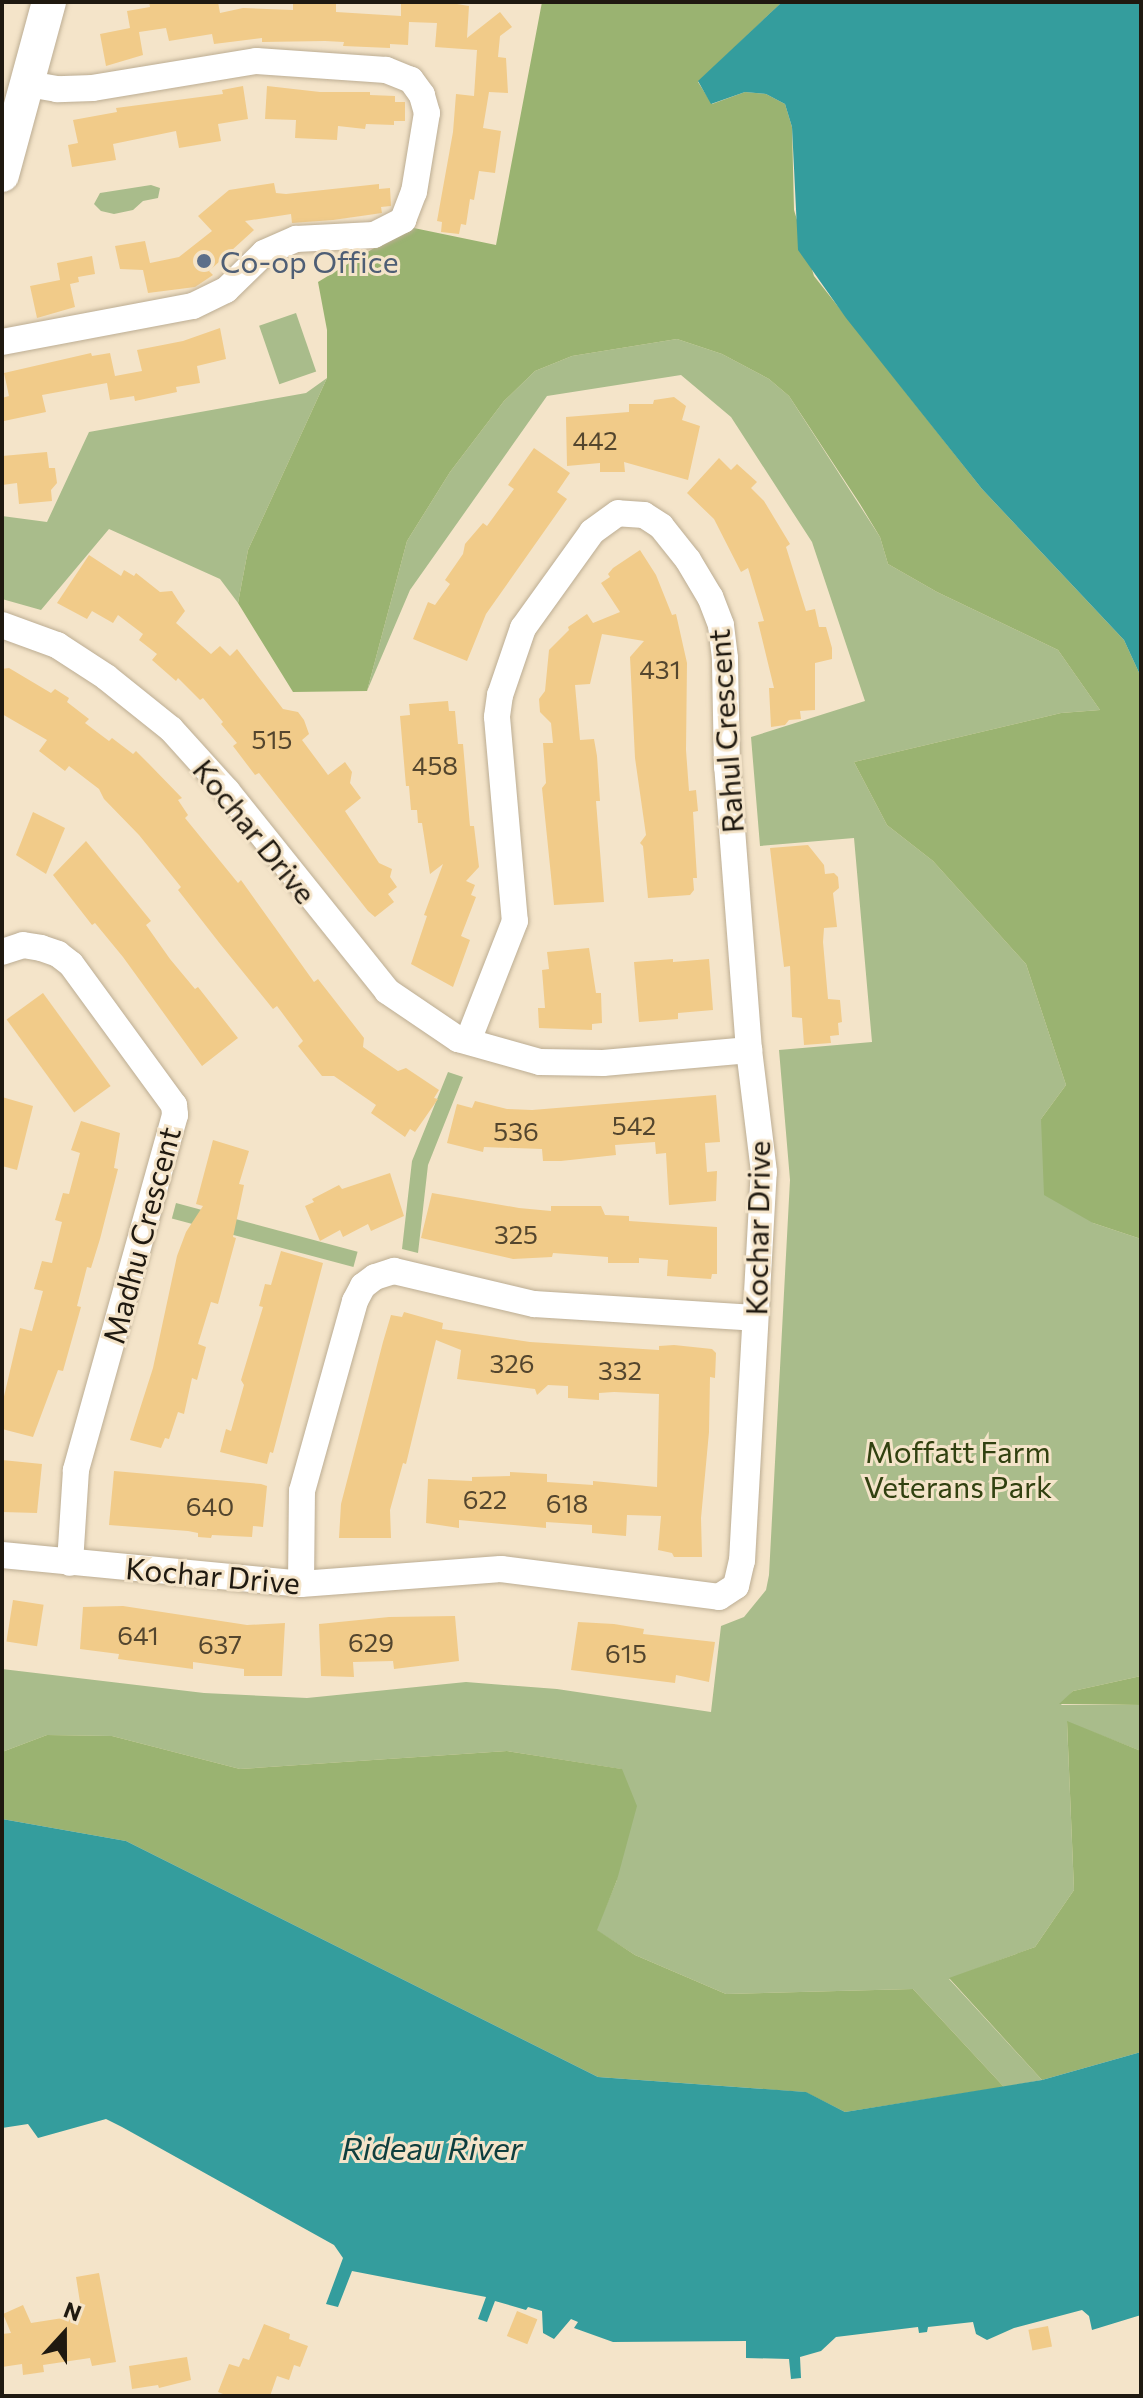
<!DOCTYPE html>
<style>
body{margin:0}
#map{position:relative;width:1143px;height:2398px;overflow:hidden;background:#f4e4c9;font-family:Commissioner,sans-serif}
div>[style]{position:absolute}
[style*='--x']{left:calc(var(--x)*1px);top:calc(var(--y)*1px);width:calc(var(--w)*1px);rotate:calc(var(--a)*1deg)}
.green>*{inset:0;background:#a9bc8b;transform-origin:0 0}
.forest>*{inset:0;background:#9ab371}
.water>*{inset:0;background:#349d9d}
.building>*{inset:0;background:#f1cb89;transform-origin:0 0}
.roads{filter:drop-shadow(0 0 2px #bcad93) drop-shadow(0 0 2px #bcad93)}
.minor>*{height:26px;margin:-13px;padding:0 13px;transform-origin:13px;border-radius:13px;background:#fff}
.major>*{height:34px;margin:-17px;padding:0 17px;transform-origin:17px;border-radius:17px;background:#fff}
.dots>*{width:22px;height:22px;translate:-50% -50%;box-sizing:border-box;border:4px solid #f4e4c9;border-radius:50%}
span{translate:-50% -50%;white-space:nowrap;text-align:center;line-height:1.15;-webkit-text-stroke:6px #f4e4c9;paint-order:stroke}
.number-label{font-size:26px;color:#54462e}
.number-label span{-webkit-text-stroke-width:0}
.service-label{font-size:30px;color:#4e5e75}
.left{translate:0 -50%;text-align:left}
.street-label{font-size:30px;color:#1f1910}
.park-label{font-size:30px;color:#314110}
.water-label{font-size:32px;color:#0e3e3e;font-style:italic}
.frame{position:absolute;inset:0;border:4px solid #1f1910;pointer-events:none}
.north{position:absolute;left:24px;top:2294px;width:80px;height:80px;-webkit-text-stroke:6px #f4e4c9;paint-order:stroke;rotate:21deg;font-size:22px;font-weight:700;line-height:32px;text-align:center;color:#1f1910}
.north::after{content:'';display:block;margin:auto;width:28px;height:36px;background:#1f1910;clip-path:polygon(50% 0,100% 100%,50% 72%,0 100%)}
</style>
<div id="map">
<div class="green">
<div style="clip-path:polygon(151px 185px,160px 188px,158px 198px,143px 201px,133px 210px,114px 214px,101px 211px,94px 204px,100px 193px)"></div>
<div style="left:296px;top:313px;width:62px;height:39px;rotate:71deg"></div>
<div style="clip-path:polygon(677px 339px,722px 354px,769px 379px,789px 396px,880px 537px,888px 564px,937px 592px,1058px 650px,1100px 710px,1061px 713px,854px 762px,887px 825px,933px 861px,1026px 964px,1066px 1085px,1041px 1119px,1093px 1223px,1141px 1239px,1141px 1676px,1073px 1691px,1061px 1705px,1141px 1705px,1141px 1751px,1067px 1722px,1074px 1890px,1035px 1947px,949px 1979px,1042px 2080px,1004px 2087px,913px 1989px,726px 1994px,635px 1955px,596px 1930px,617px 1880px,621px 1769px,507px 1751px,240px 1769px,112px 1736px,47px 1735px,2px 1752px,2px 1669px,204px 1693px,307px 1698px,466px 1682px,557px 1689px,711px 1712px,721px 1626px,744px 1617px,766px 1590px,769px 1575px,790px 1180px,779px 1050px,872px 1042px,854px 838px,760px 846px,751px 737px,865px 701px,812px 542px,731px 417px,681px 375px,547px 396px,410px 590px,367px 691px,407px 541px,450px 472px,504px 401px,535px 371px,572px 356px)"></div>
<div style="clip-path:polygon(327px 378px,248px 550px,238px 603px,220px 579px,109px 529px,41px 610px,2px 599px,2px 516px,47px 522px,89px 432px,306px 393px)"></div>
<div style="clip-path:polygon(448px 1072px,463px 1077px,428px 1165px,418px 1253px,402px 1249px,412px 1161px)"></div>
<div style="left:176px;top:1203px;width:188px;height:16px;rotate:15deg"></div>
</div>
<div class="forest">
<div style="clip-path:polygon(542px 2px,782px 2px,698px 82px,712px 104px,745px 92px,766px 94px,785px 104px,792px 127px,794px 210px,814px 276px,982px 489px,1124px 640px,1141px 677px,1141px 1239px,1093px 1223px,1044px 1195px,1041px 1119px,1066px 1085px,1026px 964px,933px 861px,887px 825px,854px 762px,1061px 713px,1100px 710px,1058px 650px,937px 592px,888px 564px,880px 537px,860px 504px,789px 396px,769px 379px,722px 354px,677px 339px,572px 356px,535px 371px,504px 401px,450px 472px,407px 541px,367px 691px,293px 692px,238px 603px,248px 550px,327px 378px,327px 330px,318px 282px,409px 227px,496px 245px)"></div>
<div style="clip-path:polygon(1141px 1676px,1141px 1705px,1059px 1704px,1073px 1691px)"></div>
<div style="clip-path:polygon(1067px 1721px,1141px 1751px,1141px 2052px,1042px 2080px,949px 1978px,1035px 1947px,1074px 1890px)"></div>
<div style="clip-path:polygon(47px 1735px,112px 1736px,240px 1769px,507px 1751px,622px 1769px,637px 1806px,617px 1880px,597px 1930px,635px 1955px,726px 1994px,913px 1989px,1004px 2087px,845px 2112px,805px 2092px,598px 2077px,126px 1841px,2px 1819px,2px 1752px)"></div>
</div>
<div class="water">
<div style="clip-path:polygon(782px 2px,1141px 2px,1141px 677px,1124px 640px,982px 489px,846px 318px,798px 250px,792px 127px,785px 104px,766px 94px,745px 92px,711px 104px,698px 81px)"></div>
<div style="clip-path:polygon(2px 1819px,126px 1841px,598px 2077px,806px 2092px,845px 2112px,1042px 2080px,1141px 2052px,1141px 2315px,1092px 2330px,1089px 2316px,1082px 2310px,1014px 2328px,987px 2340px,976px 2334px,973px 2322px,928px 2327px,927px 2332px,919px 2333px,918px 2327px,836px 2337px,821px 2351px,800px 2357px,801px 2378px,791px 2379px,789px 2359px,746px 2358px,746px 2341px,613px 2342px,574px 2328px,578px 2322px,571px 2319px,554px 2339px,543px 2333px,542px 2311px,528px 2307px,526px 2310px,495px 2301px,487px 2322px,478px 2319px,486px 2297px,352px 2271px,338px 2307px,326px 2304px,343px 2258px,334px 2245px,122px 2127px,106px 2119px,38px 2138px,28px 2124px,2px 2128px)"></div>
</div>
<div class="building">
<div style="clip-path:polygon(149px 2px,218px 2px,220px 13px,243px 8px,293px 10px,293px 2px,336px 2px,336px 12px,401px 16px,401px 2px,445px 2px,469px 6px,467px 38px,500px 12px,512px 27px,500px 36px,498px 57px,506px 58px,508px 93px,489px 92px,483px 128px,501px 131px,495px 173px,479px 171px,474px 200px,470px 199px,466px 225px,461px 224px,459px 234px,441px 232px,442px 222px,437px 221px,453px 132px,456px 94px,474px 96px,477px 50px,435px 47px,437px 23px,409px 22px,408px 45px,390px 44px,390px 48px,343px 46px,344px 42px,325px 41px,262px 42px,262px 38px,214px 44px,212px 34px,169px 41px,166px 28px,139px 32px,143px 55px,106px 66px,100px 34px,130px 28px,127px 11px,150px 7px)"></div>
<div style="clip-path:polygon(243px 86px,248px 119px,218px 124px,221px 141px,179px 148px,176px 131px,113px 144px,116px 160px,72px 167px,68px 145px,78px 143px,73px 120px,117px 112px,116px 108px,223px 94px,222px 90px)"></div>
<div style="clip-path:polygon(267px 86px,320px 92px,370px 92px,370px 95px,395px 96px,395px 102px,405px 102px,405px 121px,394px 121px,394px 125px,366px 124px,365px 129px,338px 126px,337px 140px,295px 138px,296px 120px,265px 119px)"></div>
<div style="clip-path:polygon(274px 183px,276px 193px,286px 194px,379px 184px,379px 189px,390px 188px,391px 206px,381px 207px,382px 213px,333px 220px,292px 223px,291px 214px,245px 221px,254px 230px,209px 271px,213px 275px,195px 287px,148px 293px,143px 270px,120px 269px,115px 246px,145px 241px,150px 263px,179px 257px,212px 231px,198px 216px,229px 190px)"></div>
<div style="clip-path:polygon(92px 256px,95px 274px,78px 277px,79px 282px,70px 284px,75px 307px,37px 318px,30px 286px,60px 280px,57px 263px)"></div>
<div style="clip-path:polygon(220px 328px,226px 359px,197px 366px,200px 383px,176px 387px,177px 392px,135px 401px,134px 396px,110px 400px,107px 383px,42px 395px,46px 412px,4px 421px,2px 398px,9px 396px,4px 373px,91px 353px,92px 356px,110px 353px,115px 376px,142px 371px,137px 350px,183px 341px)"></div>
<div style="clip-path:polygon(674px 397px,686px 406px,682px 420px,700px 426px,688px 480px,624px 462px,625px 472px,600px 472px,600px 463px,567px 466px,566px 417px,629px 412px,629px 404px,653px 404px,654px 400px)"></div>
<div style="clip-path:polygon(534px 448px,570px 473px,557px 492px,567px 499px,486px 614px,467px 661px,413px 639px,428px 602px,435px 605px,450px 584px,445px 580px,463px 554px,465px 544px,483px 523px,487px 526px,514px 489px,508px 485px)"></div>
<div style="clip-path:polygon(47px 452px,49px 468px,55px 468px,57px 483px,51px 490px,52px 501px,19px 504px,17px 483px,2px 485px,2px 456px)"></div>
<div style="clip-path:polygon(719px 458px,731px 470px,737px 464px,757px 482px,751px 488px,764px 501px,790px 544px,786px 547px,806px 611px,815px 609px,819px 627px,826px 627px,832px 648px,832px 659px,815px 663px,815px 710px,800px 711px,801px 719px,789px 720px,785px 725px,771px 727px,769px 688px,774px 688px,758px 622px,764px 621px,748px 568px,741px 572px,714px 519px,687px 493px)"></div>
<div style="clip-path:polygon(640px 550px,656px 575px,672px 615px,676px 614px,687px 663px,686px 750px,689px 791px,696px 790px,698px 811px,693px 812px,697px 878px,693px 878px,694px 890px,690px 895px,648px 898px,643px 846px,640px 843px,646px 835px,635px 758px,630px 657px,644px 641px,602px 634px,590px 684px,575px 685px,580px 740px,594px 739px,597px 756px,600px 801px,596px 801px,604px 902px,554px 905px,542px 788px,546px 783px,543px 743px,553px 743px,551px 723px,540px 712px,539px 699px,545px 691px,549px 650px,569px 630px,568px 627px,587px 614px,593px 623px,620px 612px,601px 583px,610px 577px,608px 574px,613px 568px)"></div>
<div style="clip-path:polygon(89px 555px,121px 576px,124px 570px,134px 576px,136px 573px,160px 592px,172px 591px,185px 611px,176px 623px,211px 654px,220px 646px,230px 656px,237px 649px,283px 709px,298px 712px,304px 720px,309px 734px,302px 740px,328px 775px,345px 762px,352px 772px,350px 783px,361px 798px,345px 811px,379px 863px,392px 869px,390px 877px,397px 887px,388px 894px,394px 902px,375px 917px,368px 911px,259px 773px,255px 775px,233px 746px,237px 743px,221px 724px,223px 722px,203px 698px,200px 700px,178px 678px,176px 681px,152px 660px,157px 654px,139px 640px,143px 634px,118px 615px,113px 623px,92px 611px,87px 619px,57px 603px)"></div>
<div style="clip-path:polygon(9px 668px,51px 693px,55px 689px,69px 698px,67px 702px,89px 719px,85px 723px,109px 741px,112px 738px,133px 754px,136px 751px,149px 764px,182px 798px,178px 800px,188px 815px,185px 818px,238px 883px,241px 880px,314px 982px,318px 979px,364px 1038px,363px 1047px,398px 1071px,406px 1068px,439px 1090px,434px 1098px,438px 1099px,415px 1132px,410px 1129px,405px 1137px,371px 1113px,376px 1105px,334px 1076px,322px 1076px,298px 1046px,303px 1041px,277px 1006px,273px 1009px,221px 945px,178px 890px,181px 887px,139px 835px,104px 799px,99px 789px,69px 766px,65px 771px,39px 751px,47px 740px,2px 714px,2px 669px)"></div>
<div style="clip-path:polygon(448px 701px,449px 711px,455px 711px,458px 744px,463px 744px,470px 826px,474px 826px,479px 867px,466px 881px,475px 885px,471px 895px,476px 897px,461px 936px,470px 940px,453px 987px,411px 964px,427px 916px,424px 915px,443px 864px,430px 874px,422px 823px,418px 823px,417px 810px,411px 810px,409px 786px,406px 786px,400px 716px,410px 715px,409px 704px)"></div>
<div style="clip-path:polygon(33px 812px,65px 828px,46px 874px,16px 855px)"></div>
<div style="clip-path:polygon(86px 841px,151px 921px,146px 925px,170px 959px,195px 989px,198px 987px,238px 1038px,202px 1066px,123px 957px,95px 923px,92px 925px,53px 875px)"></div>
<div style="clip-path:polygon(808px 845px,824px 865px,825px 874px,834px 873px,838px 877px,839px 888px,833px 893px,837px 927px,824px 928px,823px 942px,828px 999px,840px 1000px,842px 1022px,838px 1023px,839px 1035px,830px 1036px,831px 1043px,804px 1045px,802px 1018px,792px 1017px,790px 966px,784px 967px,770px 848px)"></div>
<div style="clip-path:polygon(589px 948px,596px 993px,601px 993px,602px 1023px,592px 1024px,592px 1030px,539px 1028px,538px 1008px,545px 1008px,542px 970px,549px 969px,547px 952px)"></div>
<div style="clip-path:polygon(673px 959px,673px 962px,709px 959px,713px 1010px,678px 1013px,678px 1019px,639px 1022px,634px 962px)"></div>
<div style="left:43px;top:993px;width:115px;height:45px;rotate:54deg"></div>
<div style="clip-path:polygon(716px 1095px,720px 1142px,705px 1143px,707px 1172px,717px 1171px,716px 1201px,669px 1205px,666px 1153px,656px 1154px,655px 1142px,615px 1145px,616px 1155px,561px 1161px,543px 1161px,542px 1149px,484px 1147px,483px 1152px,447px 1143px,457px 1104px,472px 1108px,475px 1101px,507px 1109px,532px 1110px)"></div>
<div style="clip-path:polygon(2px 1097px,33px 1106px,17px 1170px,2px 1166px)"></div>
<div style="clip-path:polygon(81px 1121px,120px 1133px,114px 1168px,118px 1169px,100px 1239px,91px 1268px,87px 1267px,77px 1306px,81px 1307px,63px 1371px,58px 1370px,33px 1437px,2px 1429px,2px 1405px,20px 1328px,32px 1331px,43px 1291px,34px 1289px,42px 1261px,52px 1263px,62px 1222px,55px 1220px,63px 1193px,69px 1194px,80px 1153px,71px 1150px)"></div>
<div style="clip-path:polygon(213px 1140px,249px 1151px,239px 1184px,244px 1185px,233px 1237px,236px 1238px,218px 1304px,211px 1302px,198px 1344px,206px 1347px,197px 1380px,192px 1378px,184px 1414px,178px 1412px,169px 1439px,165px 1438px,161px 1448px,130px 1440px,153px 1368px,177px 1256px,186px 1232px,203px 1206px,196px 1204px)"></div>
<div style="clip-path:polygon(390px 1173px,404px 1216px,371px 1231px,368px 1224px,343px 1237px,340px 1230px,320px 1241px,305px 1206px,314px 1202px,312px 1199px,339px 1185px,342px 1189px)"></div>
<div style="clip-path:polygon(432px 1193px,519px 1208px,551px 1211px,551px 1206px,601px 1206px,605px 1215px,629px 1216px,629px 1221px,717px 1227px,717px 1274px,712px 1274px,711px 1279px,667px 1276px,668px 1260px,639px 1258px,639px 1263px,608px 1263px,608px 1257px,553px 1253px,552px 1257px,513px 1259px,421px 1238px)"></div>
<div style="clip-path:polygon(281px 1251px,323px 1263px,273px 1453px,270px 1452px,267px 1464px,220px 1452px,226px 1429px,231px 1431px,244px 1385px,241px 1380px,263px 1307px,259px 1306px,265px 1284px,271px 1285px)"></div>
<div style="clip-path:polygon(404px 1312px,443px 1323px,442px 1329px,530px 1342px,659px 1350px,659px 1346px,674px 1345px,712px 1349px,716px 1353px,715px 1378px,710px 1377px,709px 1432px,701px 1518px,702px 1557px,674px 1557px,672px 1553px,658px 1550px,661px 1516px,627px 1515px,626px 1536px,592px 1533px,592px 1525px,546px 1522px,546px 1528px,459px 1520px,459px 1528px,426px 1523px,428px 1479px,472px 1481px,472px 1477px,510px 1476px,510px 1472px,547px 1474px,547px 1482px,593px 1485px,593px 1481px,657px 1487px,659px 1394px,614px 1392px,599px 1393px,599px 1400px,568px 1398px,568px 1386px,548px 1385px,537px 1395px,535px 1389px,457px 1379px,461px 1350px,436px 1340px,406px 1464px,403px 1463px,390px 1510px,391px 1538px,339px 1538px,341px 1504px,383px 1342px,391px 1315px,402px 1317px)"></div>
<div style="clip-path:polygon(2px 1460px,42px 1464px,37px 1513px,2px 1512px)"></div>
<div style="clip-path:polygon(114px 1471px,261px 1484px,267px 1486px,263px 1527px,253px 1526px,252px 1537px,212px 1535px,211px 1538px,198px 1537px,198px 1533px,188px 1531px,109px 1525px)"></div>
<div style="left:13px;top:1600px;width:31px;height:42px;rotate:9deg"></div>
<div style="clip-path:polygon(123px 1606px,247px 1625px,285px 1623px,282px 1676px,244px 1676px,244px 1669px,193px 1662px,193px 1669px,118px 1659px,119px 1654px,80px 1649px,83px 1607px)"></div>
<div style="clip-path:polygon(455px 1616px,459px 1661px,394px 1669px,393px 1661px,353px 1662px,354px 1677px,321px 1676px,319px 1624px,389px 1617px)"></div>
<div style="clip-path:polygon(578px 1622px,614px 1624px,644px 1629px,643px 1634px,715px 1642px,709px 1682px,676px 1675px,675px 1683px,571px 1670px)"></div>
<div style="clip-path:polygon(99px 2273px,116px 2362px,92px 2366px,90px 2358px,43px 2365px,44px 2372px,23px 2375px,22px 2364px,2px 2367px,2px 2334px,11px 2333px,3px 2314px,23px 2305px,31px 2323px,82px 2315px,76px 2277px)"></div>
<div style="left:517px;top:2311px;width:22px;height:27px;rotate:22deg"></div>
<div style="clip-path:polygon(264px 2324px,290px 2334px,289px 2339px,308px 2346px,300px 2367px,294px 2365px,289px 2380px,277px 2376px,270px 2396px,228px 2396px,218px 2392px,229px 2364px,239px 2367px,243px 2358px,249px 2360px)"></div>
<div style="left:1048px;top:2326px;width:21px;height:20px;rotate:79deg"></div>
<div style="clip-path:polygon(187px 2357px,191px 2380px,159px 2388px,158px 2385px,132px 2389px,129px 2366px)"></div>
</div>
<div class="roads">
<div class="minor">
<div style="--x:2;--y:342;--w:194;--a:-10.7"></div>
<div style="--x:193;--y:306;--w:37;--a:-26"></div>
<div style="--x:226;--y:290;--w:53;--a:-44.2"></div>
<div style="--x:264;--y:253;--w:35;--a:-24"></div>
<div style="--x:296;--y:239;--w:78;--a:-2.9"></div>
<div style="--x:374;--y:235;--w:33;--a:-27"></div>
<div style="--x:403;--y:220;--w:30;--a:-69"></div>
<div style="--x:414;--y:192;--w:80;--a:-80.7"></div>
<div style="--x:427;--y:113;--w:19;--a:-106"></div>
<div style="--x:422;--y:95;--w:19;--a:-126"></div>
<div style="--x:411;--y:80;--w:27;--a:-158"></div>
<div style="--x:386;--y:70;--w:130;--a:-176"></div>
<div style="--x:256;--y:61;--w:165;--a:170.6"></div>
<div style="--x:93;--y:88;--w:36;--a:178"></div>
<div style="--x:57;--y:89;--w:29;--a:-170"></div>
<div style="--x:2;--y:625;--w:59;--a:20"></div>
<div style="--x:57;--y:645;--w:59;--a:33.1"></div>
<div style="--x:106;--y:677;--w:83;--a:38.7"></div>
<div style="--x:171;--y:729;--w:84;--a:47.9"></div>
<div style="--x:227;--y:791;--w:256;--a:51.3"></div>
<div style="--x:387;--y:991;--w:86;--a:34.1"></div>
<div style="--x:458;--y:1039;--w:85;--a:15.7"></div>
<div style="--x:540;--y:1062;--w:63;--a:0.9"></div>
<div style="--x:603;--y:1063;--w:147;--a:-5.1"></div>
<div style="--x:2;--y:952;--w:22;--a:-18"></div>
<div style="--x:23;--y:945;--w:18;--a:9"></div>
<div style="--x:41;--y:948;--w:18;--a:19"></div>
<div style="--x:58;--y:954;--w:16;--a:38"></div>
<div style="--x:71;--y:964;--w:175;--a:53.9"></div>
<div style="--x:174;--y:1105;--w:10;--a:84"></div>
<div style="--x:175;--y:1115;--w:369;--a:105.6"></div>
<div style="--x:76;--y:1470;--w:93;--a:93.7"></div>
<div style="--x:2;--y:1555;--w:300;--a:5.5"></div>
<div style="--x:301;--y:1584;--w:201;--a:-4.3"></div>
<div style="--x:501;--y:1569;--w:220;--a:7.3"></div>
<div style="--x:719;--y:1597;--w:20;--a:-33"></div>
<div style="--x:736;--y:1586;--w:26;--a:-77"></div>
<div style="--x:742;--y:1561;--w:390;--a:-86.8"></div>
<div style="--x:764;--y:1172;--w:123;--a:-97"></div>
<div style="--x:749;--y:1050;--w:284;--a:-94.4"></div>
<div style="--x:727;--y:767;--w:109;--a:-91.1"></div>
<div style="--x:725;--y:658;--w:33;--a:-97"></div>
<div style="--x:721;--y:625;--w:30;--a:-111"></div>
<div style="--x:710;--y:597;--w:43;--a:-120.7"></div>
<div style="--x:688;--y:560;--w:43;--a:-128.5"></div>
<div style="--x:661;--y:526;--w:20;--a:-147"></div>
<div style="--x:644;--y:515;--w:26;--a:-176"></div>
<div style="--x:618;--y:513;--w:32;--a:144"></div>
<div style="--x:592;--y:532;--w:118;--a:125.7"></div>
<div style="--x:523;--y:628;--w:71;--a:108.9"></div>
<div style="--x:500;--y:695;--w:22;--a:98"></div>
<div style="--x:497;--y:717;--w:205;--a:85"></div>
<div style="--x:515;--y:921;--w:129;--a:111.4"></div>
<div style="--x:301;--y:1584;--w:93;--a:-89.4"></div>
<div style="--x:302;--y:1491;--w:197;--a:-74.4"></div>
<div style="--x:355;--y:1301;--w:17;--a:-62"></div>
<div style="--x:363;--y:1286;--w:15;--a:-37"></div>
<div style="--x:375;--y:1277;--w:20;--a:-18"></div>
<div style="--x:394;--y:1271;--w:144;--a:13.3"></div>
<div style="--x:534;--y:1304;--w:221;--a:3.6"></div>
</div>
<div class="major">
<div style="--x:2;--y:175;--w:179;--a:-74.8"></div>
</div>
</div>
<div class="dots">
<div style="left:204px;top:261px;background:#5c6f8a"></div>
</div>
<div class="number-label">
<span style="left:595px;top:440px">442</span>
<span style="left:660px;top:669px">431</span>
<span style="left:272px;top:739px">515</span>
<span style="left:435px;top:765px">458</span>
<span style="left:634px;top:1125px">542</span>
<span style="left:516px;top:1131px">536</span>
<span style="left:516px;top:1234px">325</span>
<span style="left:512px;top:1363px">326</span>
<span style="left:620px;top:1370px">332</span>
<span style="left:485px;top:1499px">622</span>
<span style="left:567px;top:1503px">618</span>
<span style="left:210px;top:1506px">640</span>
<span style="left:138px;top:1635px">641</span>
<span style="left:371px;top:1642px">629</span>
<span style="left:220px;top:1644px">637</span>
<span style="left:626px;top:1653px">615</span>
</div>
<div class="service-label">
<span class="left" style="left:220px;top:261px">Co-op Office</span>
</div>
<div class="street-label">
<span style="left:725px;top:731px;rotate:-94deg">Rahul Crescent</span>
<span style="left:255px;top:831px;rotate:51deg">Kochar Drive</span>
<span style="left:757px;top:1228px;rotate:-89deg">Kochar Drive</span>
<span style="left:141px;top:1235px;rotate:-75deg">Madhu Crescent</span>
<span style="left:213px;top:1575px;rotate:5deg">Kochar Drive</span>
</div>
<div class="park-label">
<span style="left:958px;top:1468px">Moffatt Farm<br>Veterans Park</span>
</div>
<div class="water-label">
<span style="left:432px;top:2147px">Rideau River</span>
</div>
<div class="frame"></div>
<div class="north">N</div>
</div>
